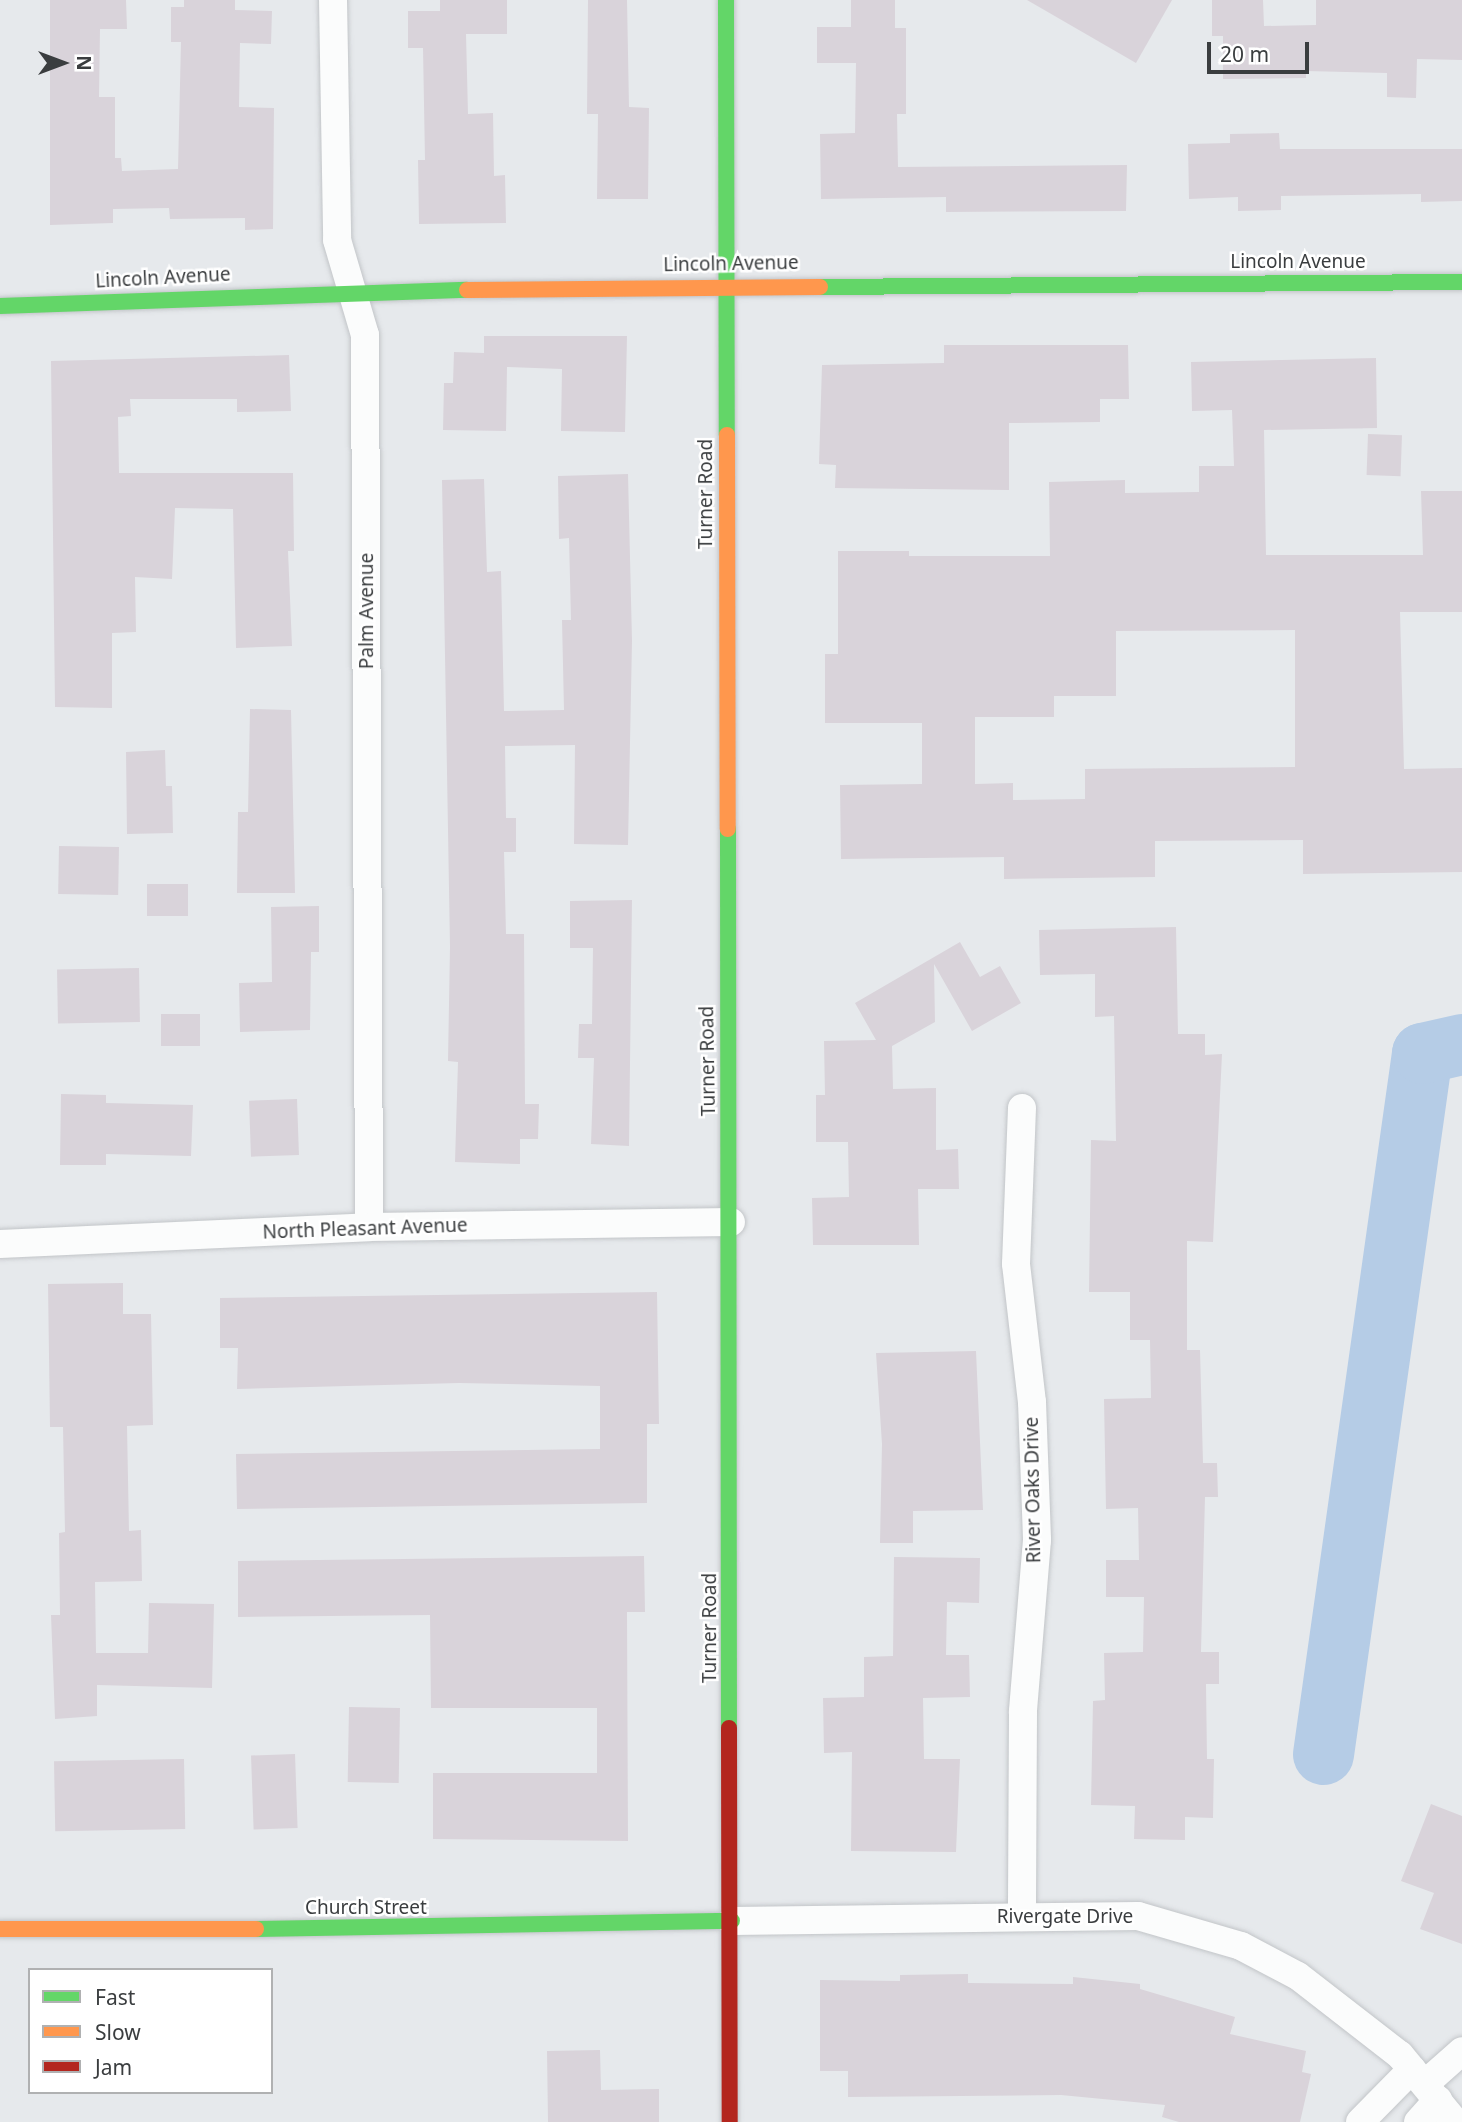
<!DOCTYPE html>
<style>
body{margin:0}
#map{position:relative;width:1462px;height:2122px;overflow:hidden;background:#e6e9ec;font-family:"Noto Sans",sans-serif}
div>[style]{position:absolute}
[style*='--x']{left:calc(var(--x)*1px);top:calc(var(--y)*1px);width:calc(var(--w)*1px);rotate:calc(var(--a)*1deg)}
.river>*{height:61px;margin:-30.5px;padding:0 30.5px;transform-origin:30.5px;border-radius:30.5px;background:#b5cce6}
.building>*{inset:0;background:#d9d3da;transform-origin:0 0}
.roads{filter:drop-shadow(0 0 2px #c2c5c8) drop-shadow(0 0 2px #c2c5c8)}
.street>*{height:28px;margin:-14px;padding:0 14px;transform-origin:14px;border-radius:14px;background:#fbfcfc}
.fast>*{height:16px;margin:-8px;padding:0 8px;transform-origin:8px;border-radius:8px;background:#63d668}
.slow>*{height:16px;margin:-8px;padding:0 8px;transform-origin:8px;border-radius:8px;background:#ff974d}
.jam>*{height:16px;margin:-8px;padding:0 8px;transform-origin:8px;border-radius:8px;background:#b3261e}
span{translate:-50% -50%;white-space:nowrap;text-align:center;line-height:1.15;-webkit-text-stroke:5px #fff;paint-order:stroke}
.street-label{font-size:19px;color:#3a3d3f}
.legend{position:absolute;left:28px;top:1968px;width:245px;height:126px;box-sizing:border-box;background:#fff;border:2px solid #b0b1b2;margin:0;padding:9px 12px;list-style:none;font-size:21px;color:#3a3d3f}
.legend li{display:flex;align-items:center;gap:14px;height:35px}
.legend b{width:35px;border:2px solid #b0b1b2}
.north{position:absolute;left:28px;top:28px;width:70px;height:70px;-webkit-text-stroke:5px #fff;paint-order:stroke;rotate:90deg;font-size:19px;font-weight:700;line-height:28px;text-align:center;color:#3a3d3f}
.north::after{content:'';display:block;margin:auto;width:24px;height:32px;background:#3a3d3f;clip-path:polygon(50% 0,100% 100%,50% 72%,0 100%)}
.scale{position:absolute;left:1207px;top:42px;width:102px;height:32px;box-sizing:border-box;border:4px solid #3a3d3f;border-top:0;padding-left:9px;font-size:21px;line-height:24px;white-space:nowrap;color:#3a3d3f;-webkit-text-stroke:5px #fff;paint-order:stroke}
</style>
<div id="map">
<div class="river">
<div style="--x:1323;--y:1754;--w:708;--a:-81.96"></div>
<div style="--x:1422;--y:1053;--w:41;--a:-12.7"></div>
</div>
<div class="building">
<div style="clip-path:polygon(50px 0,126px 0,127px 29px,100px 29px,99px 97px,115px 97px,115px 158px,121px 158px,122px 171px,178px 169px,181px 42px,171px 42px,171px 7px,184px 7px,184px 0,235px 0,235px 10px,272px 11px,271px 44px,240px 43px,239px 107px,274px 108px,273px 229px,245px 230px,245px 218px,170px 219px,169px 208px,113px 209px,113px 223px,50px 225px)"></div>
<div style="clip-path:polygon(440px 0,507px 0,507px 34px,466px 34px,468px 114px,493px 113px,494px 176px,505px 175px,506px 223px,419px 224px,418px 160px,425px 160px,423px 48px,408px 48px,408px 11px,440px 11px)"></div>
<div style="clip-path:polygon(588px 0,627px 0,629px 107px,649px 108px,648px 199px,597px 199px,598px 114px,587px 114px)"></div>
<div style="clip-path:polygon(851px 0,895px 0,895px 28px,906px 28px,906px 114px,897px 114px,898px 167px,1127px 165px,1126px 211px,946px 212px,946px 197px,821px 199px,820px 134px,855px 133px,856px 63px,817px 63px,817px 27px,851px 27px)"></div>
<div style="clip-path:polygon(1027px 0,1172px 0,1136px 63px)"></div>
<div style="clip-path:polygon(1212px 0,1263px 0,1264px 26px,1316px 25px,1316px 0,1462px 0,1462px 60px,1417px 59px,1416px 98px,1387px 97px,1387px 73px,1306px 71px,1306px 78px,1223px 79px,1223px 36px,1212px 36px)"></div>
<div style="clip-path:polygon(1279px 133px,1280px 149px,1462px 149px,1462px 201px,1421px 202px,1421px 194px,1281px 196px,1281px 210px,1238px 211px,1238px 197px,1189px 199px,1188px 144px,1230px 143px,1230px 134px)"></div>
<div style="clip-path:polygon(484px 336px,627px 336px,625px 432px,561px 431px,562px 369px,507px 367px,506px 431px,443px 430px,444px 383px,453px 383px,454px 352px,484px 353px)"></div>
<div style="clip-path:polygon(944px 345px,1128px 345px,1129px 399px,1100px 399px,1100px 422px,1009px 423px,1009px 490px,835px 488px,836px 465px,819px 464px,822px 365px,944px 363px)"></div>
<div style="clip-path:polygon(289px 355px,291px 411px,237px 412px,237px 399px,130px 399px,131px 416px,118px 417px,119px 473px,293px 473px,294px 551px,288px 551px,292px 646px,236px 648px,233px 509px,175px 508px,172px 579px,135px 577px,136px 632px,112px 633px,112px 708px,55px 707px,51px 361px)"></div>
<div style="clip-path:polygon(evenodd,1376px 358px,1377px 428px,1264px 430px,1266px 555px,1423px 555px,1421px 491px,1462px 491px,1462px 612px,1400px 612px,1404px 769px,1462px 768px,1462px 872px,1303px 874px,1303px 840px,1155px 841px,1155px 877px,1004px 879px,1004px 857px,841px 859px,840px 785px,922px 784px,922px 723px,825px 723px,825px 654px,838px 654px,838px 551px,909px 551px,909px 556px,1050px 556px,1049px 482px,1125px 480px,1125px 493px,1199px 492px,1199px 466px,1234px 466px,1232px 410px,1192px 411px,1191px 362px,1376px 358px,1295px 630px,1295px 767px,1085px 769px,1085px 799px,1013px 800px,1013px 783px,975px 784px,975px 717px,1054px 717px,1054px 696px,1116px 696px,1116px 631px,1295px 630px)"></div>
<div style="left:1368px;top:434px;width:34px;height:41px;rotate:2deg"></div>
<div style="clip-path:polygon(628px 474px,632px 641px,628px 845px,574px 844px,575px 745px,505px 746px,506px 818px,516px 818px,516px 852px,504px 852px,506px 934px,524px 934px,525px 1104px,539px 1104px,538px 1139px,520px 1139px,520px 1164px,455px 1162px,458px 1062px,448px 1061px,450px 947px,442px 480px,484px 479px,487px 572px,501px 571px,504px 711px,564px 710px,562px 620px,571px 620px,569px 538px,559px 539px,558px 476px)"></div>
<div style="clip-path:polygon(250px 709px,291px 710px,295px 893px,237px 893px,238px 812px,248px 812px)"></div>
<div style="clip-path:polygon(165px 750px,166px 786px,172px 786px,173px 833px,127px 834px,126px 752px)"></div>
<div style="left:59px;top:846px;width:60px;height:48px;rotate:1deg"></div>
<div style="left:188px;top:884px;width:32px;height:41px;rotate:90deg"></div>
<div style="clip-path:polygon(632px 900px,629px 1146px,591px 1144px,594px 1058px,578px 1058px,579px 1024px,592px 1024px,593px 948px,570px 948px,570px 901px)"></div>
<div style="clip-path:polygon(319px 906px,319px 952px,311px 952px,310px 1030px,240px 1032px,239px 983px,272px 982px,271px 907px)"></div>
<div style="clip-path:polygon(1176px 927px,1178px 1034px,1205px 1034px,1205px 1055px,1222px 1054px,1213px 1242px,1187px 1241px,1187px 1350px,1200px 1350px,1203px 1463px,1217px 1463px,1218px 1497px,1205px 1497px,1201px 1652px,1219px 1652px,1219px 1684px,1206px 1684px,1207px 1759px,1214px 1759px,1213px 1818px,1185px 1817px,1185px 1840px,1134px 1839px,1135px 1806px,1091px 1805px,1093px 1701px,1105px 1700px,1104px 1653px,1143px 1652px,1144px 1597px,1106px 1597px,1106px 1560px,1139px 1560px,1138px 1508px,1106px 1509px,1104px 1399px,1151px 1398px,1150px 1340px,1130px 1340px,1130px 1292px,1089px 1292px,1091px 1140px,1116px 1141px,1114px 1016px,1095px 1017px,1095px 974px,1040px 975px,1039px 930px)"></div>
<div style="clip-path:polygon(960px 942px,980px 977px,1000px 966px,1021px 1003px,972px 1031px,934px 964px,935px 1022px,892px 1046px,893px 1089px,936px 1088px,936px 1150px,958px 1149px,959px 1189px,918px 1189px,919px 1245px,813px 1245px,812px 1198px,849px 1197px,848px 1142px,816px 1142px,816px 1095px,825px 1095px,824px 1041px,876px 1040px,855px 1003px)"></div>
<div style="left:139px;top:968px;width:54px;height:82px;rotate:89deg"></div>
<div style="left:161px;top:1014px;width:39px;height:32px"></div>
<div style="clip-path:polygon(61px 1094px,106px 1095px,106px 1103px,193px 1105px,191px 1156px,106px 1154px,106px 1165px,60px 1165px)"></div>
<div style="left:297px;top:1099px;width:56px;height:48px;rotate:88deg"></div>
<div style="clip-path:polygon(123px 1283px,123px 1314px,151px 1314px,153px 1425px,127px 1426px,129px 1531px,141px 1530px,142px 1581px,95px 1582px,96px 1653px,148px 1653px,149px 1603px,214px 1604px,212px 1688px,97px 1685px,97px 1716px,55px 1719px,51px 1615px,60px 1615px,59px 1533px,65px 1532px,63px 1427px,50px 1427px,48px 1284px)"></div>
<div style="clip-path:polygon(657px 1292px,659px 1424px,647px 1424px,647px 1503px,237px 1509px,236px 1454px,600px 1449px,600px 1386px,459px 1383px,237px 1389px,238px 1348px,220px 1348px,220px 1298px)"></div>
<div style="clip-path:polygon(976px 1351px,983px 1510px,913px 1511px,913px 1543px,880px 1543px,882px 1444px,876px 1353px)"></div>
<div style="clip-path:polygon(644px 1556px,645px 1612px,627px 1612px,628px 1841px,433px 1839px,433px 1773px,597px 1773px,597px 1708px,431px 1708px,430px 1615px,238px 1617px,238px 1561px)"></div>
<div style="clip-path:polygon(894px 1557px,980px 1558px,979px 1603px,947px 1602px,946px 1655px,969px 1655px,970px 1697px,923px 1698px,924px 1759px,960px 1759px,956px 1852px,851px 1851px,852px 1752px,824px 1753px,823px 1698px,864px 1697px,864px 1657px,893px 1656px)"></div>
<div style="left:349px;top:1707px;width:51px;height:75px;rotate:1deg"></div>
<div style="left:295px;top:1754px;width:74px;height:44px;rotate:88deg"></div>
<div style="left:184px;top:1759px;width:70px;height:130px;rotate:89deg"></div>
<div style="clip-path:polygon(1431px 1804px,1462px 1816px,1462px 1944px,1420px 1929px,1434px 1893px,1401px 1881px)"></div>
<div style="clip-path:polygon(968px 1974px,968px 1983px,1073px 1984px,1073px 1977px,1140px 1984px,1140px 1989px,1235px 2017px,1230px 2034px,1306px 2051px,1302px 2072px,1311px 2074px,1300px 2122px,1179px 2122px,1162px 2117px,1165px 2105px,1061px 2095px,848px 2097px,848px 2071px,820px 2071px,820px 1980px,900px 1981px,900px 1975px)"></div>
<div style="clip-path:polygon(600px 2050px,601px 2090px,659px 2089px,659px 2122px,548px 2122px,547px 2051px)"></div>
</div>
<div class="roads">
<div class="street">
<div style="--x:333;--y:0;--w:240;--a:89"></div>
<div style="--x:337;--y:240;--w:99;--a:73.6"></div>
<div style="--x:365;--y:335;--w:892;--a:89.74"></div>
<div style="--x:1022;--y:1108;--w:156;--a:92.2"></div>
<div style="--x:1016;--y:1264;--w:139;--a:83.4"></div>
<div style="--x:1032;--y:1402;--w:138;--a:87.9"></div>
<div style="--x:1037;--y:1540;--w:173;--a:94.7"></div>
<div style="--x:1023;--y:1712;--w:203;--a:90.3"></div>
<div style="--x:0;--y:1244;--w:369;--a:-2.6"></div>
<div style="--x:369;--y:1227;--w:362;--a:-0.8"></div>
<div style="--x:732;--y:1921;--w:406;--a:-0.7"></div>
<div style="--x:1138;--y:1916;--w:107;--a:16.2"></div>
<div style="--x:1241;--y:1946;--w:64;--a:27.8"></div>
<div style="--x:1298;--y:1976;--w:129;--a:37.8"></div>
<div style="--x:1400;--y:2055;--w:87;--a:50.6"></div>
<div style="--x:1426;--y:2083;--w:48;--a:-41.6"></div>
<div style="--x:1360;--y:2122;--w:74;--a:-45.5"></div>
<div style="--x:1418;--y:2122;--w:30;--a:-48"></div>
</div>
<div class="fast">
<div style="--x:726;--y:0;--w:435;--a:89.9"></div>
<div style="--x:820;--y:287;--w:642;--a:-0.45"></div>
<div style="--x:0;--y:306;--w:467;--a:-2"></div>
<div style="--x:728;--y:829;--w:899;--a:89.94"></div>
<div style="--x:256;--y:1929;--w:476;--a:-1"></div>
</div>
<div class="slow">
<div style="--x:467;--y:290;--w:353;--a:-0.5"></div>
<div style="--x:727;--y:435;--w:394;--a:89.9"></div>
<div style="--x:0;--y:1929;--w:256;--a:0"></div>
</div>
<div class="jam">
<div style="--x:729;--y:1728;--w:394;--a:89.9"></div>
</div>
</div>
<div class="street-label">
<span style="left:1298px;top:262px">Lincoln Avenue</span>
<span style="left:731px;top:264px;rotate:-1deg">Lincoln Avenue</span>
<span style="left:163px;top:278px;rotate:-3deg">Lincoln Avenue</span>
<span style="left:706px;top:494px;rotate:-90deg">Turner Road</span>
<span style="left:367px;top:611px;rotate:-90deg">Palm Avenue</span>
<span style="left:708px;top:1061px;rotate:-91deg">Turner Road</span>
<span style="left:365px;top:1229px;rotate:-2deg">North Pleasant Avenue</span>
<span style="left:1033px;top:1490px;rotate:-91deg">River Oaks Drive</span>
<span style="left:710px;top:1628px;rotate:-90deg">Turner Road</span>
<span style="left:366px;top:1908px">Church Street</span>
<span style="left:1065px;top:1917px">Rivergate Drive</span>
</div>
<ul class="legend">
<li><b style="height:9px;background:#63d668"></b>Fast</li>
<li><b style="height:9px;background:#ff974d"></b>Slow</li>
<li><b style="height:9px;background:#b3261e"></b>Jam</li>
</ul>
<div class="north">N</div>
<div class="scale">20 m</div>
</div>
